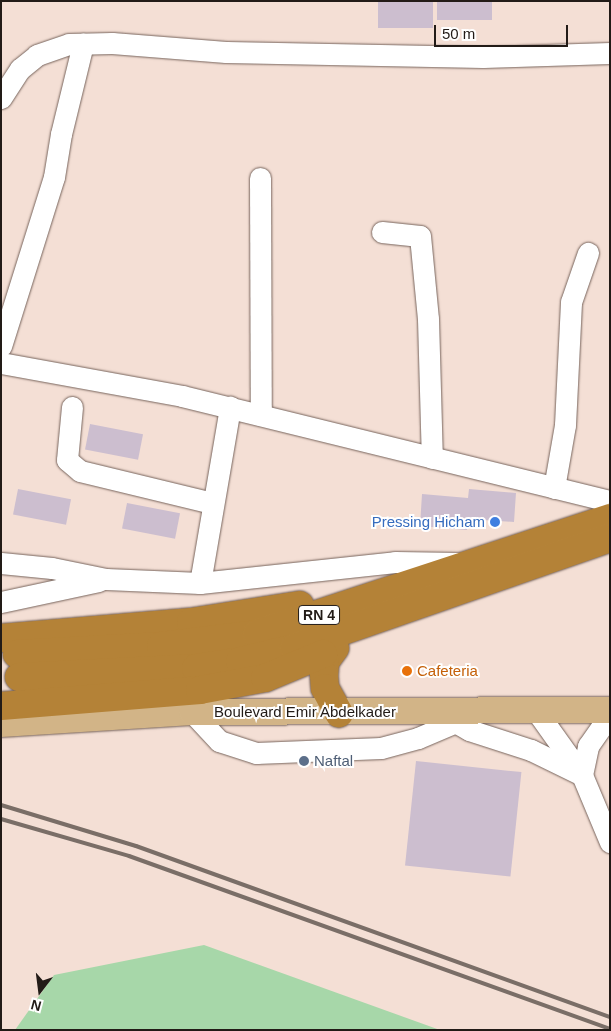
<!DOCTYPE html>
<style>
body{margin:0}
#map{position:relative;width:611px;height:1031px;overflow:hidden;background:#f4dfd5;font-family:Helvetica,sans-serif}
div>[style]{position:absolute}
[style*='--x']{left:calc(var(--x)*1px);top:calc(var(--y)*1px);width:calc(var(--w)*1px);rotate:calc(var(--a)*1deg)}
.green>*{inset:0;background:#a7d7a9}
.building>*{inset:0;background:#ccbecf;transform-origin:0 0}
.roads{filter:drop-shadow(0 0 1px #77645c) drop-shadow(0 0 1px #77645c)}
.minor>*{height:21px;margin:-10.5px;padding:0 10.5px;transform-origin:10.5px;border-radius:10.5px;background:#fff}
.major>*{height:26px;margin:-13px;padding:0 13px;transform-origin:13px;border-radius:13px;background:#d2b487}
.highway>*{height:28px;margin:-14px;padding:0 14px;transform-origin:14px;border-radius:14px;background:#b48237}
.rail>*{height:4px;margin:-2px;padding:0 2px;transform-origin:2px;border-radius:2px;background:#7a6e67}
.dots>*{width:14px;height:14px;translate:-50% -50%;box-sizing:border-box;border:2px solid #fff;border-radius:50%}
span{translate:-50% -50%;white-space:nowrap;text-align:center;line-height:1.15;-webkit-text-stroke:4px #fff;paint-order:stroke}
.shield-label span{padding:1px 4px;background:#fff;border:1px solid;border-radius:4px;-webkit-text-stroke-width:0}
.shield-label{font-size:14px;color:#221b17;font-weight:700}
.shop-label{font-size:15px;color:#366cbe}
.right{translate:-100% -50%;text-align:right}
.food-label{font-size:15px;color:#c56008}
.left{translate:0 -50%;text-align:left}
.street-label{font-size:15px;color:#221b17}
.service-label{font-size:15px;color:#4e5e75}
.frame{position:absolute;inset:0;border:2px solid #221b17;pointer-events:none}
.north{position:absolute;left:15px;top:966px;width:50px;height:50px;-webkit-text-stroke:4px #fff;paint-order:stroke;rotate:195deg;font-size:14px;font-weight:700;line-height:20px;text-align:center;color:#221b17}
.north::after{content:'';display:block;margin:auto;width:18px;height:22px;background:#221b17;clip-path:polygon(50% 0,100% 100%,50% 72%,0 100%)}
.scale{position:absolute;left:434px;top:25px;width:134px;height:22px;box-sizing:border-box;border:2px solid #221b17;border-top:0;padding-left:6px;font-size:15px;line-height:18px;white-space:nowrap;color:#221b17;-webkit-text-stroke:4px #fff;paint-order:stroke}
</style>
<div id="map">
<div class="green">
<div style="clip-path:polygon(204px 945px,440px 1030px,15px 1030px,54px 975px)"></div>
</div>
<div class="building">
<div style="left:378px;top:1px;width:55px;height:27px"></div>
<div style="left:437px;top:1px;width:55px;height:19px"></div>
<div style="left:90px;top:424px;width:54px;height:26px;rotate:11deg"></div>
<div style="left:18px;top:489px;width:54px;height:26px;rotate:11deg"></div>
<div style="clip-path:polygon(469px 489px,516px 493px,514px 522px,468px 519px,467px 530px,420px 526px,422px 494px,468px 498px)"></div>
<div style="left:127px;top:503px;width:54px;height:26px;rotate:11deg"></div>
<div style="left:416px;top:761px;width:106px;height:105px;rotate:6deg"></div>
</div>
<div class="roads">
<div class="minor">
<div style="--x:1;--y:98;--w:35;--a:-57"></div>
<div style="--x:20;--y:69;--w:22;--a:-39"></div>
<div style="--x:37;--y:55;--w:34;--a:-19"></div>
<div style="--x:69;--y:44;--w:43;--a:-1.3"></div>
<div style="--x:112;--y:43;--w:114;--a:4.5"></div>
<div style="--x:226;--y:52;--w:257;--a:1.1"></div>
<div style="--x:483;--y:57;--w:127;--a:-1.8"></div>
<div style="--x:260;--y:178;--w:237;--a:89.8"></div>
<div style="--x:382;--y:232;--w:38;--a:6"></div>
<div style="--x:420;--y:236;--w:83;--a:84.5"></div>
<div style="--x:428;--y:319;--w:139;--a:88.4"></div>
<div style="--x:1;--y:346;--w:177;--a:-72.6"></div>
<div style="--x:54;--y:177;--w:44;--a:-80.8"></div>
<div style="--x:61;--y:134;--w:93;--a:-76.3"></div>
<div style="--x:1;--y:363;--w:184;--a:10.3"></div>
<div style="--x:182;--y:396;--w:441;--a:13.8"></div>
<div style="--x:72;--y:407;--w:53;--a:95.4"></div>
<div style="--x:67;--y:460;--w:17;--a:40"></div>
<div style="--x:80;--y:471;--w:136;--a:13.6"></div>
<div style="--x:554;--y:488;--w:64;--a:-80.1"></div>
<div style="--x:565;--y:425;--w:123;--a:-87.2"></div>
<div style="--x:571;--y:302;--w:52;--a:-70.9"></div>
<div style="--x:1;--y:563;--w:51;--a:5.6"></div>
<div style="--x:52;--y:568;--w:55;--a:11.5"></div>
<div style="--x:106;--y:579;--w:94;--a:2.4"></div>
<div style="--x:200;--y:583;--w:196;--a:-6.1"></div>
<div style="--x:395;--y:562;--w:64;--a:0.9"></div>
<div style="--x:200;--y:583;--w:179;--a:-80.3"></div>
<div style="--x:1;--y:602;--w:100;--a:-12.1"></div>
<div style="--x:192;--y:712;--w:40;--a:47"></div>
<div style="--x:219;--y:741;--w:39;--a:18"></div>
<div style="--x:256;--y:753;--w:125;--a:-2.3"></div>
<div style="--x:381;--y:748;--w:38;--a:-15"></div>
<div style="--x:418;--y:738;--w:39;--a:-23"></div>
<div style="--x:537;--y:712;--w:77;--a:54.5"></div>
<div style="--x:582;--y:775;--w:73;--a:67.3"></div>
<div style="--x:443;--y:715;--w:30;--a:30"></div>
<div style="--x:469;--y:730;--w:65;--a:17.9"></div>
<div style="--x:531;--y:750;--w:57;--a:26.1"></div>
<div style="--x:582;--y:775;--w:30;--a:-78"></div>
<div style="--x:588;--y:746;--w:39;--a:-55"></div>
</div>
<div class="major">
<div style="--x:1;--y:724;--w:191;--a:-3.6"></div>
<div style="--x:192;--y:712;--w:418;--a:-0.3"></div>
</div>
<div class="highway">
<div style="--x:1;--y:638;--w:191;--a:-4.8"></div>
<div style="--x:191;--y:622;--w:110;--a:-8.9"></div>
<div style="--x:335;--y:648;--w:17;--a:126"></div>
<div style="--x:325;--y:662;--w:13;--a:94"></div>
<div style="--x:324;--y:675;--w:13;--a:86"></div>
<div style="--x:325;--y:688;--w:29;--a:61"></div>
<div style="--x:17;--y:654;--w:144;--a:-3.2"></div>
<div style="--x:161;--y:646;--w:97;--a:-7.1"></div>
<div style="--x:257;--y:634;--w:372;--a:-18.2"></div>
<div style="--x:19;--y:677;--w:177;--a:-2.9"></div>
<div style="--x:196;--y:668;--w:45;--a:-9"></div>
<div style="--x:240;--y:661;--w:56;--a:-13.5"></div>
<div style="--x:294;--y:648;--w:335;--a:-19.2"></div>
<div style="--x:1;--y:706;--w:200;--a:-4.6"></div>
<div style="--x:200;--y:690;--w:66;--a:-10.5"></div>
<div style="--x:265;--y:678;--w:63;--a:-22.5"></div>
</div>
</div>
<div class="rail">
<div style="--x:1;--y:805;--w:141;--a:16.9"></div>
<div style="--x:136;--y:846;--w:504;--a:19.84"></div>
<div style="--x:1;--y:819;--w:133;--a:16.1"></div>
<div style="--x:129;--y:856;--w:511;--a:19.78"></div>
</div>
<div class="dots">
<div style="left:495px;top:522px;background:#3f7fe0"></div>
<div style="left:407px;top:671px;background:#e8710a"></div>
<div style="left:304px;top:761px;background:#5c6f8a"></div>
</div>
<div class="shield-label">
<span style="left:319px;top:615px">RN 4</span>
</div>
<div class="shop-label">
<span class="right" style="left:485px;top:522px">Pressing Hicham</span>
</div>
<div class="food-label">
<span class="left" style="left:417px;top:671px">Cafeteria</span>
</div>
<div class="street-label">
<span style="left:305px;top:712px">Boulevard Emir Abdelkader</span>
</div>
<div class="service-label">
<span class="left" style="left:314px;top:761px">Naftal</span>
</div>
<div class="frame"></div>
<div class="north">N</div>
<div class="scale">50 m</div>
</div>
